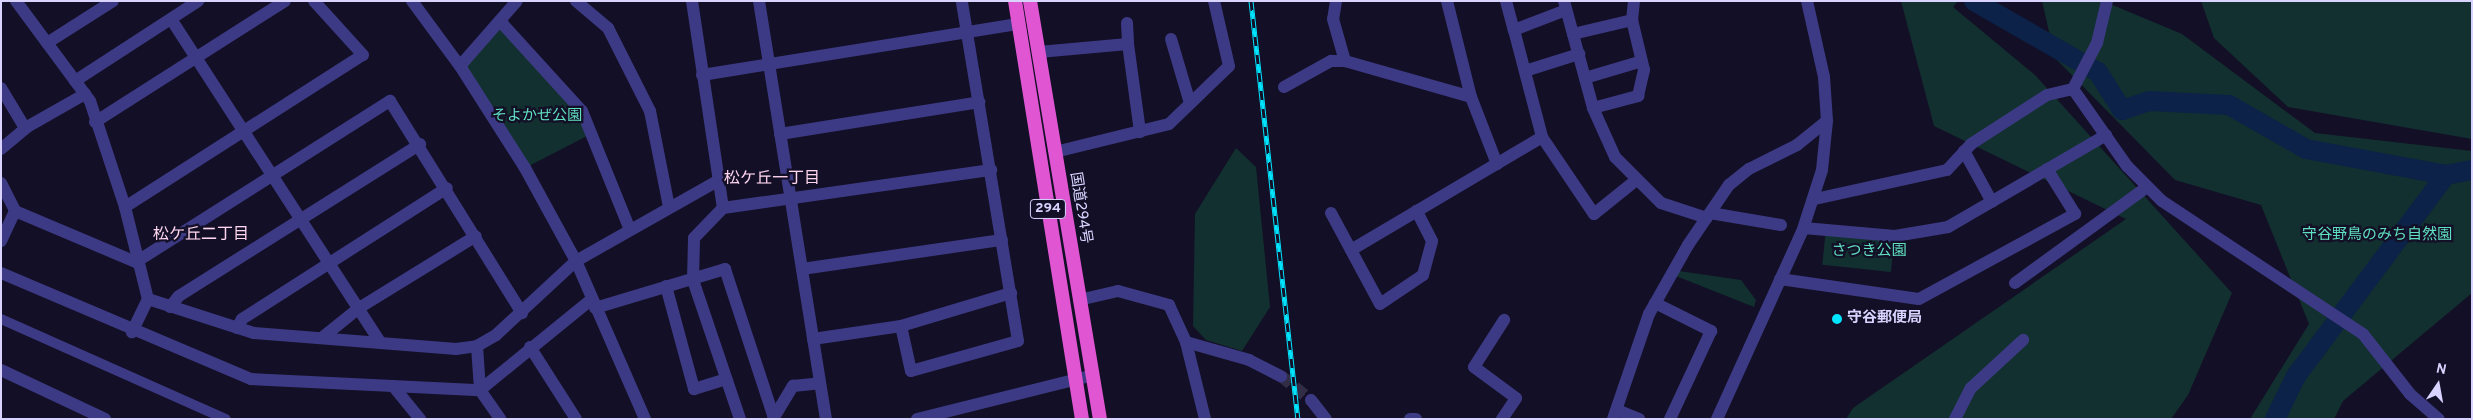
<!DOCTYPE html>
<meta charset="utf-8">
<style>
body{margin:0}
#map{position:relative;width:2473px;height:420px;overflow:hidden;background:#130f26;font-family:Overpass,"Noto Sans JP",sans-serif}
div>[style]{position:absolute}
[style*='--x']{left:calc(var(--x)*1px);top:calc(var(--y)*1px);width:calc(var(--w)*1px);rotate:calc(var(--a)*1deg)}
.green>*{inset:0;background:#12302f;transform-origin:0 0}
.river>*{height:20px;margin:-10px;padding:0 10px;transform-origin:10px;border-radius:10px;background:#0c2248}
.minor-tunnel>*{height:12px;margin-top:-6px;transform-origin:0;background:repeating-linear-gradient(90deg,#312d47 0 12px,transparent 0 18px)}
.pedestrian>*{height:10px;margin:-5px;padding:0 5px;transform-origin:5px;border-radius:5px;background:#3d3a85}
.minor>*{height:12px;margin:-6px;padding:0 6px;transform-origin:6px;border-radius:6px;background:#3d3a85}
.tertiary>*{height:12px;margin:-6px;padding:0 6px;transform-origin:6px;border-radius:6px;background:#3d3a85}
.trunk>*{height:14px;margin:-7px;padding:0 7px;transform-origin:7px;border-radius:7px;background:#e055d1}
.rail>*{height:5px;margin-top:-2.5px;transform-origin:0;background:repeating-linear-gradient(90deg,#130f26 0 9px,#00e5ff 0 18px);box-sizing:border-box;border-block:1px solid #00e5ff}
.dots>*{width:14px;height:14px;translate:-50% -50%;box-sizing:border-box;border:2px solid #130f26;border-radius:50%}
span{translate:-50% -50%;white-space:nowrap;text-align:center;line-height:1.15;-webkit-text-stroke:4.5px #130f26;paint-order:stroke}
.shield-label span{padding:1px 4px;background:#130f26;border:1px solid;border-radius:4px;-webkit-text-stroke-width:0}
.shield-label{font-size:14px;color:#d9d4ff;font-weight:700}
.park-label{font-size:15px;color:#5fe0c0}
.street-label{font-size:15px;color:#d9d4ff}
.poi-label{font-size:15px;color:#d9d4ff;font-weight:700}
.left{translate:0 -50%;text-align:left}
.neighbourhood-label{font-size:16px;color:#ffd6f0}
.frame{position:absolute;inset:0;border:2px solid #d9d4ff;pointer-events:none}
.north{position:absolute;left:2413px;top:360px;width:50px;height:50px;-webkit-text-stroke:4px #130f26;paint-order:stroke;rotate:12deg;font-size:14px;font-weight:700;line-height:20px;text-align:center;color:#d9d4ff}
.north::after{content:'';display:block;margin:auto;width:18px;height:22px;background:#d9d4ff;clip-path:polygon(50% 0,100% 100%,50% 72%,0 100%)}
</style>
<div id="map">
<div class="green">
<div style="clip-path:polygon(1901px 1px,1958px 1px,1953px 7px,2035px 75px,2232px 293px,2188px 395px,2171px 419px,1846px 419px,1853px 408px,2126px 219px,1934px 126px)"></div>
<div style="clip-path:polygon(2042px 1px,2103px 1px,2182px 34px,2315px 133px,2472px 151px,2472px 293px,2343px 401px,2334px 419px,2250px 419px,2309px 324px,2261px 205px,2175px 180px,2055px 58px)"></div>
<div style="clip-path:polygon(2201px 1px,2472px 1px,2472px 139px,2288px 107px,2214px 38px)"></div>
<div style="clip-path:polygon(500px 21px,582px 111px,591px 134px,525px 168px,460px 66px)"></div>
<div style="clip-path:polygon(1236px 148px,1256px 167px,1270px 307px,1242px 351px,1206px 340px,1193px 326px,1195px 214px)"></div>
<div style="left:1826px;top:229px;width:69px;height:36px;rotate:6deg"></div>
<div style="clip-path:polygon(1679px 271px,1741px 280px,1756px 300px,1754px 307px,1676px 276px)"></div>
</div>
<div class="river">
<div style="--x:1974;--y:1;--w:143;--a:29.8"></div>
<div style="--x:2098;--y:72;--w:45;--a:57.7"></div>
<div style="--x:2122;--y:110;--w:28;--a:-18"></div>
<div style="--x:2149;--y:101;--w:80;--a:2.9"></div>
<div style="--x:2229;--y:105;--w:89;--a:29.7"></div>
<div style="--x:2306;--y:149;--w:142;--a:10.5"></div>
<div style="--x:2275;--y:419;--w:48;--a:-64"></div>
<div style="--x:2296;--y:376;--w:251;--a:-53.3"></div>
<div style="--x:2446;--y:175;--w:26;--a:-11"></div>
</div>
<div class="minor-tunnel">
<div style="--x:1281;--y:376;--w:38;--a:39"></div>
</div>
<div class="pedestrian">
<div style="--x:1;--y:319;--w:246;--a:24"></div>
</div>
<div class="minor">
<div style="--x:16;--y:1;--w:124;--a:53.5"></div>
<div style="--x:90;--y:101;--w:112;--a:71.7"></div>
<div style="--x:125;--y:207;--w:95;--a:76"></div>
<div style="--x:148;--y:299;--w:37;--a:116"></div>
<div style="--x:576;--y:1;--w:42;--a:40.2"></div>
<div style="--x:608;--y:28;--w:93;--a:63.2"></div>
<div style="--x:650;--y:111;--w:98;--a:78.8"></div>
<div style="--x:692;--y:1;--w:209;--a:81.5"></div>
<div style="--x:759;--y:1;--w:423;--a:80.9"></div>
<div style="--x:1336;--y:1;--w:18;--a:99"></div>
<div style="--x:1333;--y:19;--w:44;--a:74.1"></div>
<div style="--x:1447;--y:1;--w:99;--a:76"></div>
<div style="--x:1471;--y:97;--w:72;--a:68.8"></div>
<div style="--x:1506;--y:1;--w:30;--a:75"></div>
<div style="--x:1564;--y:1;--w:111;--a:74.8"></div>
<div style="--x:1593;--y:108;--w:54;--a:65.8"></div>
<div style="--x:1615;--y:157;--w:65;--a:45"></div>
<div style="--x:1661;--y:203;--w:48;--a:18.1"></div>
<div style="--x:2107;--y:1;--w:43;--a:103.4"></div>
<div style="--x:2097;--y:43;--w:52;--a:117.6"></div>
<div style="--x:2073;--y:89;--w:94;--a:55"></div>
<div style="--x:2127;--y:166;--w:49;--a:45"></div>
<div style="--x:2162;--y:201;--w:241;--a:33.5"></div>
<div style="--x:2363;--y:334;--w:76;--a:51.9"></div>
<div style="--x:2410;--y:394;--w:38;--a:41"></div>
<div style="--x:1566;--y:10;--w:56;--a:159"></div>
<div style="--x:1514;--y:30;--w:111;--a:75.3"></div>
<div style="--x:1542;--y:137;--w:93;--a:56"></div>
<div style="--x:1594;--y:214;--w:53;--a:-38.8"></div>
<div style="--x:171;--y:19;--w:386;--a:57.1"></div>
<div style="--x:500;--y:21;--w:122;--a:47.7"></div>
<div style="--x:582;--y:111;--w:128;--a:68"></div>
<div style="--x:1127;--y:23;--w:21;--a:87"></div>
<div style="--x:1573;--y:34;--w:61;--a:-13.3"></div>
<div style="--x:1632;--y:20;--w:19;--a:-84"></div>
<div style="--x:1171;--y:39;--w:67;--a:73.5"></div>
<div style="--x:47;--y:43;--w:78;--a:-32.5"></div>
<div style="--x:1039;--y:52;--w:89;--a:-5.1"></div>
<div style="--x:1128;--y:44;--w:89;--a:82.2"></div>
<div style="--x:460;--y:66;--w:86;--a:-48.8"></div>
<div style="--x:1525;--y:71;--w:57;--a:-17.5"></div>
<div style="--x:702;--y:75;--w:320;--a:-9.2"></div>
<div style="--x:1585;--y:78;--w:59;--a:-16.6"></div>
<div style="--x:75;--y:81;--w:147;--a:-33"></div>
<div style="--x:1284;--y:87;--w:54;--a:-29"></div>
<div style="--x:1331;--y:61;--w:14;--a:0"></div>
<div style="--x:1345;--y:61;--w:131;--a:15.9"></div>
<div style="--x:1;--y:88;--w:47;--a:59"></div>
<div style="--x:1593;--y:108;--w:47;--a:-14.9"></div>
<div style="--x:1638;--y:96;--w:27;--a:-77"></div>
<div style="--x:1644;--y:70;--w:51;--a:-103.5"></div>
<div style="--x:95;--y:122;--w:225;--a:-32.5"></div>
<div style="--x:780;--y:134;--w:202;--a:-9.1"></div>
<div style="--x:1;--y:149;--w:34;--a:-40"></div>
<div style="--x:27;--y:127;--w:67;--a:-29.6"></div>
<div style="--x:1964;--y:151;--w:58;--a:61.2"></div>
<div style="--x:1055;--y:152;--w:117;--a:-13.8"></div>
<div style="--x:1169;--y:124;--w:83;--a:-44"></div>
<div style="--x:1229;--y:66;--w:67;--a:-103"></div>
<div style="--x:1;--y:183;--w:31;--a:63"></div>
<div style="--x:15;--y:211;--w:131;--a:22.9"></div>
<div style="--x:136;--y:262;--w:301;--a:-32.4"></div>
<div style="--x:390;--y:101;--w:250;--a:58.1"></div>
<div style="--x:1815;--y:199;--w:135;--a:-12.4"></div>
<div style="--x:1947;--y:170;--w:35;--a:-47"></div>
<div style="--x:1971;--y:144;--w:90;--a:-32.8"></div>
<div style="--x:2047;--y:95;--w:27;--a:-13"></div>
<div style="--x:125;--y:207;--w:282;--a:-32.6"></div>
<div style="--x:363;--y:55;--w:73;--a:-132.2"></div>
<div style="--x:1331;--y:213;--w:103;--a:61.7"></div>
<div style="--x:1380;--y:304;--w:52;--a:-34"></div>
<div style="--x:1423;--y:275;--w:35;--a:-75"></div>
<div style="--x:1432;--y:241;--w:34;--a:-117"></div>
<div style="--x:1710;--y:213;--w:72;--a:9.6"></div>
<div style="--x:1804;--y:228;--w:91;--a:5"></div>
<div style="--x:1895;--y:236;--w:54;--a:-9.6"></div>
<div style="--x:1948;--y:227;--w:183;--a:-30.2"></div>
<div style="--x:1;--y:241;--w:33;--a:-65"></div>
<div style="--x:1351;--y:250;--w:222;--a:-30.6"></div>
<div style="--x:802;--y:269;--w:202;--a:-8.3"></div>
<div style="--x:1;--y:273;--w:272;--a:23"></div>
<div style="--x:251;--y:379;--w:229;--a:2.8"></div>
<div style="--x:480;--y:390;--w:144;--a:-39.1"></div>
<div style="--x:1780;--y:279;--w:140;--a:8.2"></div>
<div style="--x:1919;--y:299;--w:178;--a:-28.6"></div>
<div style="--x:2075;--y:214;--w:53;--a:-121.9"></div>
<div style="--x:2015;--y:283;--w:163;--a:-36"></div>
<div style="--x:666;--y:286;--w:107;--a:74.8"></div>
<div style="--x:694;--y:389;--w:34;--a:-17"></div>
<div style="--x:148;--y:299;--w:111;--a:17.8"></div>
<div style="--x:254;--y:333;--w:203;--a:4.5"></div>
<div style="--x:456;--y:349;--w:21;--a:-8"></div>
<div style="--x:477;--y:346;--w:22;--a:-30"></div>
<div style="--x:496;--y:335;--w:109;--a:-42.8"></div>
<div style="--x:576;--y:261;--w:164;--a:-29.5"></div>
<div style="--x:1079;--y:300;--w:40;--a:-13"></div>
<div style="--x:1118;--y:291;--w:53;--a:15.4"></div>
<div style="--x:1169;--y:305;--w:41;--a:65.3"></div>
<div style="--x:1186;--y:342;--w:79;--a:76.1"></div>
<div style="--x:1655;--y:303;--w:63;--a:26.6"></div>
<div style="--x:1711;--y:331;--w:97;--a:115"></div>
<div style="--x:170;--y:307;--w:14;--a:-51"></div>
<div style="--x:179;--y:296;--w:285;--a:-32.2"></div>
<div style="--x:595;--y:308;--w:136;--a:-16.7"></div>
<div style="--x:725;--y:269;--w:157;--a:71.8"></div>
<div style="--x:901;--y:326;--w:46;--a:77.5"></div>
<div style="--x:911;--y:371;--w:111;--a:-15.7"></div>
<div style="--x:1018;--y:341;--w:345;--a:-99.4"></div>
<div style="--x:237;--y:328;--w:10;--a:-61"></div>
<div style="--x:242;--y:319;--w:243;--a:-32.6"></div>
<div style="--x:323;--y:337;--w:46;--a:-38.9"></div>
<div style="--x:359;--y:308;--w:137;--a:-31.6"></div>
<div style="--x:813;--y:339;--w:89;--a:-8.4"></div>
<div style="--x:901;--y:326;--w:115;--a:-16.7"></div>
<div style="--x:1186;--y:342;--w:66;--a:15.9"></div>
<div style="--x:1249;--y:360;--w:36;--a:27"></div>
<div style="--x:477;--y:346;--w:44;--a:86.1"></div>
<div style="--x:480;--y:390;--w:35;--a:55"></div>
<div style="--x:530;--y:347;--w:85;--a:57.4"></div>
<div style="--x:1;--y:370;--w:115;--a:25.2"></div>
<div style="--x:393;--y:386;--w:43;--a:50.7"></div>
<div style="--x:1311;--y:400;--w:24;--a:52"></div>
<div style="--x:1617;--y:410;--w:24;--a:22"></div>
<div style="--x:740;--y:419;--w:147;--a:-108.7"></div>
<div style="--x:693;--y:280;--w:42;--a:-88.6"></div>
<div style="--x:694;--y:238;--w:42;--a:-46"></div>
<div style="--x:723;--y:208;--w:271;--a:-8.1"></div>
<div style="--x:773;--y:419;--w:39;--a:-59"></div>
<div style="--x:793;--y:386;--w:27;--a:-6"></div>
<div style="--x:1410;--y:419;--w:6;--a:0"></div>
<div style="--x:1502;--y:419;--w:25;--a:-56"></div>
<div style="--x:1516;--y:398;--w:52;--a:-143.6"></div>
<div style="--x:1474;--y:367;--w:56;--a:-57.4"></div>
<div style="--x:1613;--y:419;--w:111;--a:-71.1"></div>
<div style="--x:1649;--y:314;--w:79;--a:-60.5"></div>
<div style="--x:1688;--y:245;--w:73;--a:-55.7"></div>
<div style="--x:1729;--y:185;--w:26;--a:-39"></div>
<div style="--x:1749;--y:169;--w:54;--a:-26.6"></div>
<div style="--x:1797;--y:145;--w:38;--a:-39"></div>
<div style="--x:1955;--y:419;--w:35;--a:-63"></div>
<div style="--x:1971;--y:388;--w:71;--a:-42.7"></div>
</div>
<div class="tertiary">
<div style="--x:412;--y:1;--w:81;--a:53.6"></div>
<div style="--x:460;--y:66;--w:121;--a:57.5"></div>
<div style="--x:525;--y:168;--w:106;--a:61.3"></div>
<div style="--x:576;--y:261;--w:172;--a:66.4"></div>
<div style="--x:917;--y:419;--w:181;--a:-14"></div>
<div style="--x:1717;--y:419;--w:205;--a:-65.6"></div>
<div style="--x:1802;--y:232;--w:65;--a:-72.1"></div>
<div style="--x:1822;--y:170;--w:49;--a:-84.2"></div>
<div style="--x:1827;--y:121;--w:44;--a:-93.9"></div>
<div style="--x:1824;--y:77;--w:78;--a:-102.6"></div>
</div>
<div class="trunk">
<div style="--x:1015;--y:1;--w:423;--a:80.9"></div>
<div style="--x:1030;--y:1;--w:424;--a:80.5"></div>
</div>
<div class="rail">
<div style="--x:1251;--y:1;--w:421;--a:83.6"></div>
</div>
<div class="dots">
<div style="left:1837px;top:319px;background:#00e5ff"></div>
</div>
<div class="shield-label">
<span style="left:1048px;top:209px">294</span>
</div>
<div class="park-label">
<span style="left:537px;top:117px">そよかぜ公園</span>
<span style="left:2377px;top:236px">守谷野鳥のみち自然園</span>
<span style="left:1869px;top:252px">さつき公園</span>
</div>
<div class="street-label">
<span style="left:1080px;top:208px;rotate:81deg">国道294号</span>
</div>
<div class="poi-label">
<span class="left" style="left:1847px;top:319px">守谷郵便局</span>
</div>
<div class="neighbourhood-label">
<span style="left:772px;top:179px">松ケ丘一丁目</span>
<span style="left:201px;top:235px">松ケ丘二丁目</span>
</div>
<div class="frame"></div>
<div class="north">N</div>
</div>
